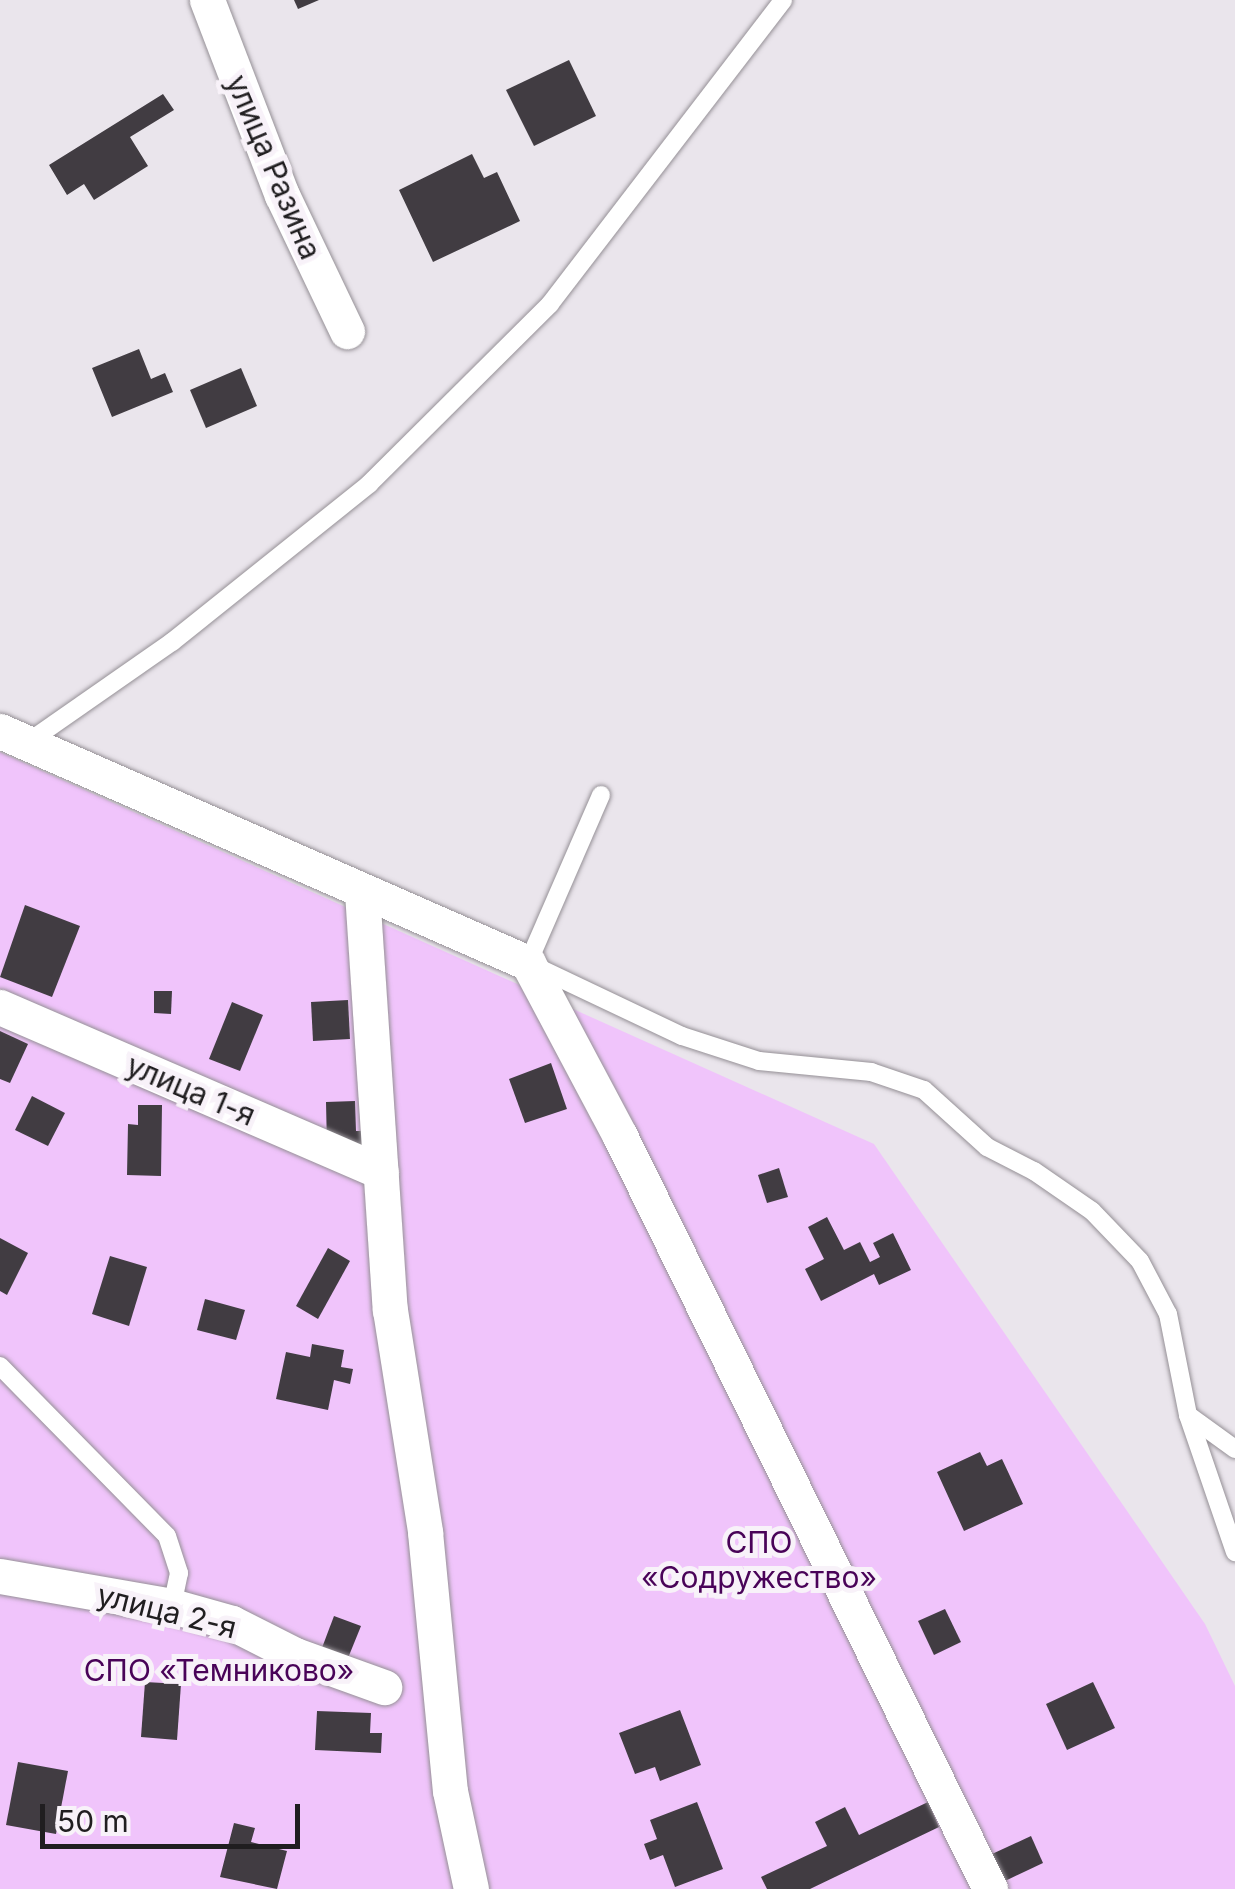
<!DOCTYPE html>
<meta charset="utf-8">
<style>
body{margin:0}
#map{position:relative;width:1235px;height:1889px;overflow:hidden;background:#eae5ec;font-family:Inter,sans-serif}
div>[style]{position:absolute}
.green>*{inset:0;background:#f0c4fb}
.building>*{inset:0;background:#413c42}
.roads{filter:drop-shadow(0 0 2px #959096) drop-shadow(0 0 2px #959096)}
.service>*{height:18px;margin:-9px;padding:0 9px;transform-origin:9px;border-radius:9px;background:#fff}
.minor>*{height:35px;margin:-17.5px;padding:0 17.5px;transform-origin:17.5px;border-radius:17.5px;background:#fff}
span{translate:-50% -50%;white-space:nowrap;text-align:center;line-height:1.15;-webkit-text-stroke:10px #f8f2f9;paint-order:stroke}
.street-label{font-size:30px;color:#201e20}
.park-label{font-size:30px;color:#490358}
.scale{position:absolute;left:40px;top:1804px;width:260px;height:45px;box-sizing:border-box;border:5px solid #201e20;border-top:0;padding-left:12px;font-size:30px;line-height:35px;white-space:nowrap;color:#201e20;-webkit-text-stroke:8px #f8f2f9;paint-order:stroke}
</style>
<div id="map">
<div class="green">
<div style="clip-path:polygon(0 752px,874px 1144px,1205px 1624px,1235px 1686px,1235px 1889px,0 1889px)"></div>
</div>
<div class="building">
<div style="clip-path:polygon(294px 0,319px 0,298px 9px)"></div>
<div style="clip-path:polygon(569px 60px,596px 116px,534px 146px,506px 90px)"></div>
<div style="clip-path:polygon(163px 94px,174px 110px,130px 137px,148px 166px,94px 200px,84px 184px,67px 195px,49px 165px)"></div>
<div style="clip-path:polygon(472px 154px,484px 178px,497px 172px,520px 221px,433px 262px,399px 190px)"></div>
<div style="clip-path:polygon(139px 349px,151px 379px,165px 373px,173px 392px,112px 417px,92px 368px)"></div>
<div style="clip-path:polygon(241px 368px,257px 406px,206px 428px,190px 390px)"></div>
<div style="clip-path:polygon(25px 905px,80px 926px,52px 997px,0 977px)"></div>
<div style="clip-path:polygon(154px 991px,172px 991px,171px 1014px,154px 1013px)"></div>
<div style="clip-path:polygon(348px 1000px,350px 1039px,313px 1041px,311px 1002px)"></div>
<div style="clip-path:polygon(232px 1002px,263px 1015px,240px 1071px,209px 1059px)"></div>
<div style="clip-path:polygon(0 1031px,28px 1044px,10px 1083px,0 1079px)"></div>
<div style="clip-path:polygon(551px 1063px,567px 1109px,525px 1123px,509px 1079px)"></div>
<div style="clip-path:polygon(32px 1096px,65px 1113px,48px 1146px,15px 1130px)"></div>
<div style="clip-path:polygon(355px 1101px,356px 1131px,362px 1131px,362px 1147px,327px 1148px,326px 1102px)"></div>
<div style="clip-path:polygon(138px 1105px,162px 1105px,161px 1176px,127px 1175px,128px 1124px,138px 1125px)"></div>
<div style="clip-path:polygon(779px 1168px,788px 1197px,767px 1203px,758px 1175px)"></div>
<div style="clip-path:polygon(827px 1217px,844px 1250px,860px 1242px,870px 1262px,880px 1257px,873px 1243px,893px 1233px,911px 1270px,879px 1285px,874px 1274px,821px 1301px,805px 1269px,824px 1259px,808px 1227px)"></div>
<div style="clip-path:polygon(0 1238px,28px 1253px,7px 1295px,0 1291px)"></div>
<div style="clip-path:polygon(328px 1248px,350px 1261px,318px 1319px,296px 1306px)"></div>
<div style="clip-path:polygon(110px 1256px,147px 1267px,129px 1326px,92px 1314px)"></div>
<div style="clip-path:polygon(205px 1299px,245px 1310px,236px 1340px,197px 1330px)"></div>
<div style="clip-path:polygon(312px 1344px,344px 1350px,341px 1367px,353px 1369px,350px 1384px,334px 1380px,328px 1410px,276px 1399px,286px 1352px,310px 1357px)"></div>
<div style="clip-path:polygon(980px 1452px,987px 1466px,1002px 1459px,1023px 1504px,964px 1531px,937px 1472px)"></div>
<div style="clip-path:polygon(945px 1609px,961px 1642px,934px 1655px,918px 1621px)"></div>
<div style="clip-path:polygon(334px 1616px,361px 1626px,346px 1663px,320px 1653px)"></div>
<div style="clip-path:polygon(145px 1682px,181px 1684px,177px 1740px,141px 1737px)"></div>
<div style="clip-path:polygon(1093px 1682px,1115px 1728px,1067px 1750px,1046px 1704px)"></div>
<div style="clip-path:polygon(680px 1710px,701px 1765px,660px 1781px,655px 1767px,635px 1774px,619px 1733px)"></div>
<div style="clip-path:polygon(317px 1711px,371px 1713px,370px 1733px,382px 1733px,381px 1753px,315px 1750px)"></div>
<div style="clip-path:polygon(18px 1762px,68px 1771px,56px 1834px,6px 1825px)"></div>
<div style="clip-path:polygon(697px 1802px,723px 1869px,675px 1887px,663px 1855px,650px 1860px,644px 1844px,657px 1839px,650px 1820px)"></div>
<div style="clip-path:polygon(928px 1802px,939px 1827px,810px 1889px,767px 1889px,761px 1877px,827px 1846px,815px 1822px,845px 1807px,859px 1835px)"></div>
<div style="clip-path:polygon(234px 1823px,255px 1828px,251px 1842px,287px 1851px,277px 1889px,220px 1877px)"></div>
<div style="clip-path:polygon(1031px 1836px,1043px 1863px,1005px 1881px,992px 1854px)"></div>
</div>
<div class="roads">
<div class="service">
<div style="left:27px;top:743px;width:177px;rotate:-34.9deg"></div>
<div style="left:172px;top:642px;width:253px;rotate:-38.7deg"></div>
<div style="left:369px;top:484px;width:255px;rotate:-44.8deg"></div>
<div style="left:550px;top:304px;width:383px;rotate:-52.5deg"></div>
<div style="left:601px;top:795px;width:183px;rotate:113.5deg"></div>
<div style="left:528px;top:963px;width:170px;rotate:25.4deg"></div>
<div style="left:682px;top:1036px;width:81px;rotate:18deg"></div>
<div style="left:759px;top:1061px;width:113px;rotate:5.6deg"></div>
<div style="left:871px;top:1072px;width:56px;rotate:18.8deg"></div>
<div style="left:924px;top:1090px;width:85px;rotate:42.1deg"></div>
<div style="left:987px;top:1147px;width:53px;rotate:27.1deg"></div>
<div style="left:1034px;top:1171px;width:70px;rotate:34.6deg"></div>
<div style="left:1092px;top:1211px;width:69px;rotate:46.2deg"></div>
<div style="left:1140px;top:1261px;width:60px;rotate:62.2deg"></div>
<div style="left:1168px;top:1314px;width:103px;rotate:78.8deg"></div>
<div style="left:1188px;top:1415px;width:145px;rotate:71.1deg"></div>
<div style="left:0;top:1366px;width:238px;rotate:45.5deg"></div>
<div style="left:167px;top:1536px;width:39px;rotate:72deg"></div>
<div style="left:179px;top:1573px;width:34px;rotate:102deg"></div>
<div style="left:1188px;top:1415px;width:58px;rotate:35.9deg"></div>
</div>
<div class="minor">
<div style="left:207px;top:0;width:209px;rotate:69deg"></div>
<div style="left:282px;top:195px;width:151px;rotate:64.5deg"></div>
<div style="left:0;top:731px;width:577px;rotate:23.72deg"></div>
<div style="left:528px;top:963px;width:196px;rotate:62deg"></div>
<div style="left:620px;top:1136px;width:839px;rotate:63.83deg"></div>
<div style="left:362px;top:892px;width:419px;rotate:86.2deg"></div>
<div style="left:390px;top:1310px;width:225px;rotate:81deg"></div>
<div style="left:425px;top:1532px;width:260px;rotate:84.5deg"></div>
<div style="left:450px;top:1791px;width:100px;rotate:77.9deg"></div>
<div style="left:0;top:1007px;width:415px;rotate:23.4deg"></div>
<div style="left:0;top:1576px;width:175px;rotate:9.9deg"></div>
<div style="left:172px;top:1606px;width:62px;rotate:15.8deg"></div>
<div style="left:232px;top:1623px;width:71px;rotate:26.9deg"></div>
<div style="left:295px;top:1655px;width:95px;rotate:19.8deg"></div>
</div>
</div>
<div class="street-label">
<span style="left:274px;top:167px;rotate:67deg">улица Разина</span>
<span style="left:191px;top:1090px;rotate:23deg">улица 1-я</span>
<span style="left:167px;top:1611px;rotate:14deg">улица 2-я</span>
</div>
<div class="park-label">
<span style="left:759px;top:1559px">СПО<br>«Содружество»</span>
<span style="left:219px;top:1670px">СПО «Темниково»</span>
</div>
<div class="scale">50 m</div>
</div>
